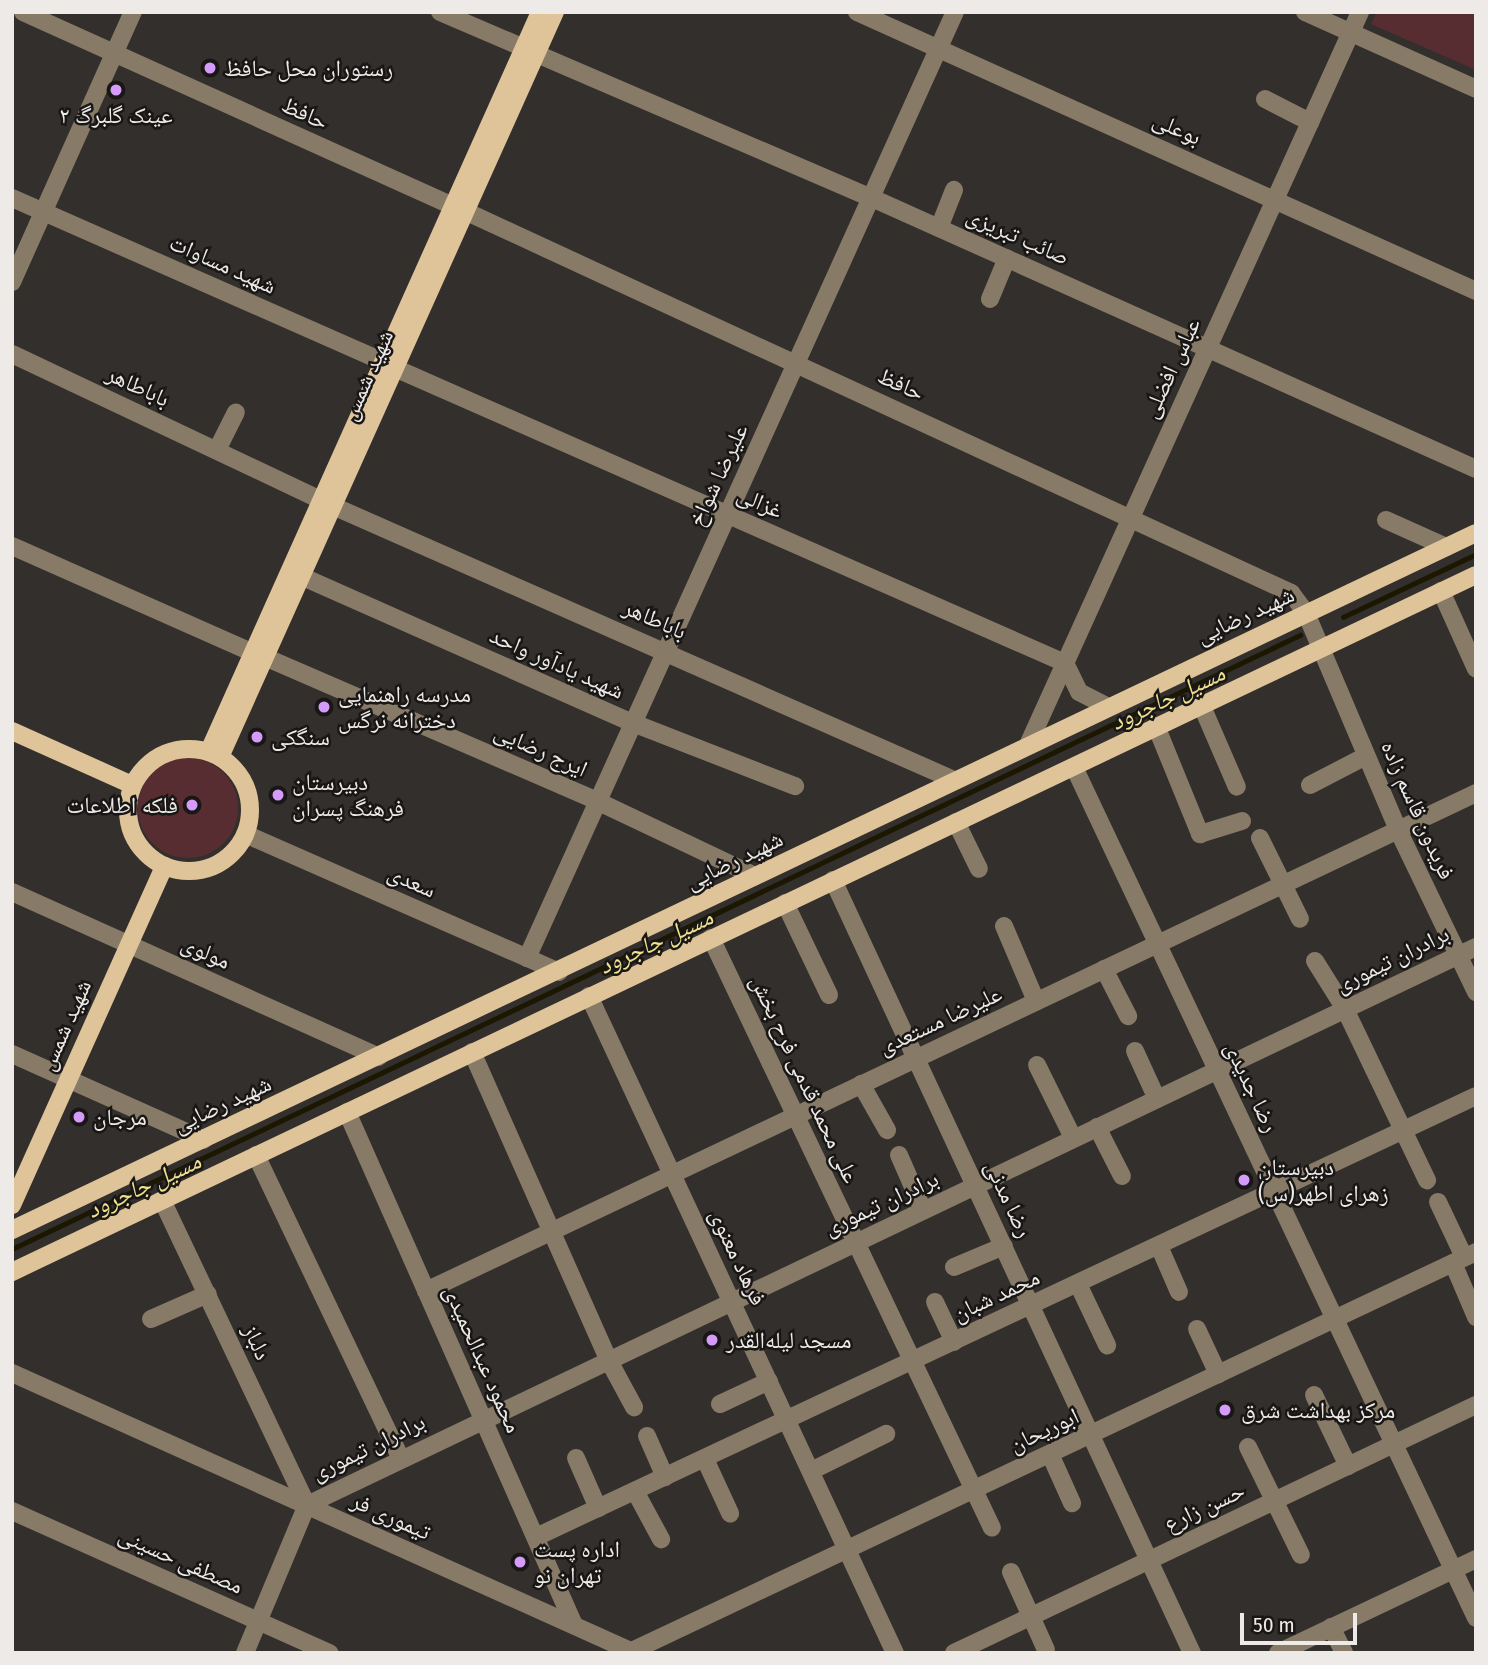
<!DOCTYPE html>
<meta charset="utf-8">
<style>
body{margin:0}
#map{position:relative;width:1488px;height:1665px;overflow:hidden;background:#332f2c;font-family:"Fira Sans Condensed","Noto Naskh Arabic",sans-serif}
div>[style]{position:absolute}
.green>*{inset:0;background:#582d31}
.round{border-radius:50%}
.stream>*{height:4.5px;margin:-2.25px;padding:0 2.25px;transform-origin:2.25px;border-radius:2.25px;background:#1c1700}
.minor>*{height:18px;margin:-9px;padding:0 9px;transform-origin:9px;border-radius:9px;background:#877a66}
.major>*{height:18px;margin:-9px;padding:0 9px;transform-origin:9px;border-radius:9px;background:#dfc399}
.major>.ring{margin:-9px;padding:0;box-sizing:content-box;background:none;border:18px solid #dfc399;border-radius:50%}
.dots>*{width:19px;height:19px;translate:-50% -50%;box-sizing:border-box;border:4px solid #191716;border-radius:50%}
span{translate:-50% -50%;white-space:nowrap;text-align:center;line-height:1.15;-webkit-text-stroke:5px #191716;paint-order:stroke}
.poi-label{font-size:23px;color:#edeae8}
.left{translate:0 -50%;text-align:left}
.right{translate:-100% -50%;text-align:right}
.street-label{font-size:23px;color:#edeae8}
.water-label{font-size:24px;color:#f0e28e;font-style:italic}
.frame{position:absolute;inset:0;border:14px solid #edeae8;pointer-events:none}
.scale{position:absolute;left:1240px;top:1613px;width:117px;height:32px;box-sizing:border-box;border:4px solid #edeae8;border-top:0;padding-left:9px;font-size:21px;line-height:24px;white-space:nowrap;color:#edeae8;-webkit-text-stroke:5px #191716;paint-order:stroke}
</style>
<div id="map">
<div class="green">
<div style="clip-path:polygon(1377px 12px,1476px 12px,1476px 70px,1371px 24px)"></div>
<div class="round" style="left:138px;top:758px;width:100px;height:100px"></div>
</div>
<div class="stream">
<div style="left:1343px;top:617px;width:147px;rotate:-25.3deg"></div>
<div style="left:12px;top:1249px;width:1427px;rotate:-25.49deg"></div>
</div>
<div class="minor">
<div style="left:23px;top:12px;width:471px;rotate:24.3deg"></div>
<div style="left:440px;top:12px;width:91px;rotate:23.2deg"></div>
<div style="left:857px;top:12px;width:679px;rotate:24.26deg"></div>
<div style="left:1305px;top:12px;width:188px;rotate:24.2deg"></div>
<div style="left:537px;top:54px;width:365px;rotate:23.3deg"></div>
<div style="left:872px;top:198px;width:662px;rotate:24.16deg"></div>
<div style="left:1265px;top:99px;width:51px;rotate:27.1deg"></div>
<div style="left:12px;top:198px;width:404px;rotate:23.8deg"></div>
<div style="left:467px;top:212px;width:908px;rotate:24.81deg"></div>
<div style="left:1291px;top:593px;width:25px;rotate:53deg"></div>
<div style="left:1306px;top:613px;width:236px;rotate:67deg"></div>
<div style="left:1398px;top:830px;width:180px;rotate:64.3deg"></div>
<div style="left:939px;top:228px;width:41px;rotate:-68.5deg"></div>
<div style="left:12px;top:282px;width:296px;rotate:-65.9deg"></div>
<div style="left:990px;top:299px;width:44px;rotate:-67.5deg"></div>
<div style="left:12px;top:354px;width:340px;rotate:25.3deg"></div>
<div style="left:397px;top:369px;width:730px;rotate:23.76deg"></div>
<div style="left:1065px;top:663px;width:32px;rotate:64deg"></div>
<div style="left:1079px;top:692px;width:33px;rotate:27deg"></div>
<div style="left:217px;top:450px;width:42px;rotate:-63.4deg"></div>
<div style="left:333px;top:506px;width:679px;rotate:23.81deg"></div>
<div style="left:1386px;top:520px;width:66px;rotate:24.2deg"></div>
<div style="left:12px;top:546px;width:261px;rotate:23.9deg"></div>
<div style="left:303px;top:577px;width:361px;rotate:23.9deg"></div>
<div style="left:633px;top:723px;width:174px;rotate:21.3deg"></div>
<div style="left:1441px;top:591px;width:85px;rotate:65.8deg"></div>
<div style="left:267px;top:658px;width:362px;rotate:23.4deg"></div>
<div style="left:599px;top:802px;width:173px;rotate:25.4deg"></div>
<div style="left:1201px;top:704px;width:90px;rotate:66.6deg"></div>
<div style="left:1156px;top:726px;width:117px;rotate:67.8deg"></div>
<div style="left:1200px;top:834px;width:44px;rotate:-17.2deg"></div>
<div style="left:1028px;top:745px;width:805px;rotate:-65.63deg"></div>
<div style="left:1074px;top:767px;width:941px;rotate:64.71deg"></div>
<div style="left:1310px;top:785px;width:63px;rotate:-27.4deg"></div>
<div style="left:956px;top:822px;width:52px;rotate:63.9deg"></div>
<div style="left:245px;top:834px;width:343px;rotate:23.7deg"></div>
<div style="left:1260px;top:838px;width:90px;rotate:63.7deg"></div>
<div style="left:833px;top:880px;width:852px;rotate:65.09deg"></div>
<div style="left:12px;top:892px;width:402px;rotate:24.2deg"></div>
<div style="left:785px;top:903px;width:102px;rotate:64.4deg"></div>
<div style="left:1004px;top:926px;width:82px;rotate:66.9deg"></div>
<div style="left:711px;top:938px;width:653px;rotate:64.53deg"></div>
<div style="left:527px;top:958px;width:1038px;rotate:-65.66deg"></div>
<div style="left:1315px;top:961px;width:57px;rotate:58deg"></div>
<div style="left:1345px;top:1009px;width:190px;rotate:64.4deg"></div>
<div style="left:1104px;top:969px;width:53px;rotate:62.9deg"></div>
<div style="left:589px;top:996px;width:725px;rotate:65.03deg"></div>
<div style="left:1135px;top:1051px;width:53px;rotate:65.4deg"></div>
<div style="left:472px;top:1052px;width:336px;rotate:66.1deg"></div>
<div style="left:608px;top:1359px;width:55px;rotate:61.6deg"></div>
<div style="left:12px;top:1054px;width:210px;rotate:24.1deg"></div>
<div style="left:1037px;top:1065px;width:81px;rotate:63.7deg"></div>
<div style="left:861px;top:1084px;width:53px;rotate:60.5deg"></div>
<div style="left:347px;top:1112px;width:561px;rotate:66.13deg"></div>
<div style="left:1097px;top:1127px;width:55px;rotate:63deg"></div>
<div style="left:256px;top:1155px;width:335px;rotate:64.5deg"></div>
<div style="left:899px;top:1155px;width:60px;rotate:66.4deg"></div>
<div style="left:162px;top:1200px;width:338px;rotate:64.6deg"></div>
<div style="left:1438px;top:1202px;width:61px;rotate:64.7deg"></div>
<div style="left:1159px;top:1246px;width:50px;rotate:66.5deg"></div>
<div style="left:1453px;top:1263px;width:59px;rotate:66.9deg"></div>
<div style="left:954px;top:1267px;width:54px;rotate:-22.8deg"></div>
<div style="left:1078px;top:1284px;width:68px;rotate:64.6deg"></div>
<div style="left:426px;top:1291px;width:1162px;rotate:-25.37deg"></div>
<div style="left:935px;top:1302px;width:44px;rotate:64.6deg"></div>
<div style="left:151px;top:1319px;width:62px;rotate:-23.7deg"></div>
<div style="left:1197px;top:1329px;width:50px;rotate:65deg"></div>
<div style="left:12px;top:1373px;width:683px;rotate:24.2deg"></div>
<div style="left:1314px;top:1395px;width:79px;rotate:64.4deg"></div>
<div style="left:720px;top:1404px;width:54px;rotate:-25.1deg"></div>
<div style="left:647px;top:1436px;width:45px;rotate:66.3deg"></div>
<div style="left:1248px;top:1447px;width:120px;rotate:63.9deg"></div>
<div style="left:1050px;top:1454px;width:54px;rotate:65.8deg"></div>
<div style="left:576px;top:1458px;width:55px;rotate:66.3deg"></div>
<div style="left:705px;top:1459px;width:60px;rotate:65.2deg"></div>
<div style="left:811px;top:1471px;width:84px;rotate:-26.3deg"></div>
<div style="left:635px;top:1491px;width:55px;rotate:61.6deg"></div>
<div style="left:307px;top:1505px;width:1295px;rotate:-25.52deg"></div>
<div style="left:12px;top:1511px;width:348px;rotate:24.1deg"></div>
<div style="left:536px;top:1537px;width:1038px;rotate:-25.13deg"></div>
<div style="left:1011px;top:1572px;width:85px;rotate:65.8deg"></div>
<div style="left:1331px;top:1627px;width:29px;rotate:63deg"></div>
<div style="left:632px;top:1651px;width:934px;rotate:-25.3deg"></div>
<div style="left:245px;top:1653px;width:160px;rotate:-67.3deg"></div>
<div style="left:954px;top:1653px;width:578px;rotate:-25.41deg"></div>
<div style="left:1278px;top:1653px;width:219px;rotate:-25.4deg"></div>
</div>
<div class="major">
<div style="left:12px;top:731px;width:132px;rotate:24.2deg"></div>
<div class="ring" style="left:128px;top:749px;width:104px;height:104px"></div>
<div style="left:209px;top:751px;width:810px;rotate:-65.87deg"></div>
<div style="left:220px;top:757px;width:817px;rotate:-65.79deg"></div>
<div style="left:12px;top:1205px;width:372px;rotate:-65.8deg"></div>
<div style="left:12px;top:1230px;width:1621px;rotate:-25.46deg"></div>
<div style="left:12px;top:1272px;width:1621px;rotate:-25.46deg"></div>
</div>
<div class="dots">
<div style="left:210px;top:68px;background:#d59bfa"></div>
<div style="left:116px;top:90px;background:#d59bfa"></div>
<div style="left:324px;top:707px;background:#d59bfa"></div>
<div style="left:257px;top:737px;background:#d59bfa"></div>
<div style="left:278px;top:795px;background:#d59bfa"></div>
<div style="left:192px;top:805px;background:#d59bfa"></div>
<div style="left:79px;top:1117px;background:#d59bfa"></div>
<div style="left:1244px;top:1180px;background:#d59bfa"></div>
<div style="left:712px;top:1340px;background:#d59bfa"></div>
<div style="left:1225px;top:1410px;background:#d59bfa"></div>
<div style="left:520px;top:1562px;background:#d59bfa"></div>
</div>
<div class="poi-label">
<span class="left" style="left:224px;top:68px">رستوران محل حافظ</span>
<span style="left:116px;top:115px">عینک گلبرگ ۲</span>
<span class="left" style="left:338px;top:707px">مدرسه راهنمایی<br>دخترانه نرگس</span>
<span class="left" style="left:271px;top:737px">سنگکی</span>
<span class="left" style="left:292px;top:795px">دبیرستان<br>فرهنگ پسران</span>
<span class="right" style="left:178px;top:805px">فلکه اطلاعات</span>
<span class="left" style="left:93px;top:1117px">مرجان</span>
<span class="left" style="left:1258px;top:1180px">دبیرستان<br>زهرای اطهر(س)</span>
<span class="left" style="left:726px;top:1340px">مسجد لیله‌القدر</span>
<span class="left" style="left:1241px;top:1410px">مرکز بهداشت شرق</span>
<span class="left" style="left:534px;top:1562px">اداره پست<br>تهران نو</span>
</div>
<div class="street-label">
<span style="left:305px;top:113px;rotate:24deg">حافظ</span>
<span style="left:1177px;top:128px;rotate:24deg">بوعلی</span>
<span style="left:1018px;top:236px;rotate:24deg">صائب تبریزی</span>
<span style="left:223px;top:264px;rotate:24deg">شهید مساوات</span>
<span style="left:1171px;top:368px;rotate:-65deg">عباس افضلی</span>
<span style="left:367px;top:375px;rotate:-66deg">شهید شمس</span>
<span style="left:901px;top:384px;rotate:24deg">حافظ</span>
<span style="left:138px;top:386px;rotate:25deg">باباطاهر</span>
<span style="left:718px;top:475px;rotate:-65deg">علیرضا شواخ</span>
<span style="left:760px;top:502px;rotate:24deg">غزالی</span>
<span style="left:1245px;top:615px;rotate:-25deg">شهید رضایی</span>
<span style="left:655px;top:619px;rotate:24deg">باباطاهر</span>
<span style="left:557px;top:663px;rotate:24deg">شهید یادآور واحد</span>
<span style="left:541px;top:750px;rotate:24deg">ایرج رضایی</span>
<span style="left:1418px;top:810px;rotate:66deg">فریدون قاسم زاده</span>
<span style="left:734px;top:860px;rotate:-26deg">شهید رضایی</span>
<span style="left:412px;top:881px;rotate:24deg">سعدی</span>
<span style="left:206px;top:952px;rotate:24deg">مولوی</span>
<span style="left:1392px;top:959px;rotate:-26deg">برادران تیموری</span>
<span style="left:940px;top:1020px;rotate:-25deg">علیرضا مستعدی</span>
<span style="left:65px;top:1025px;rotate:-66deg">شهید شمس</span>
<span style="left:805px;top:1079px;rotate:65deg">علی محمد قدمی فرح بخش</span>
<span style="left:1252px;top:1087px;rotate:65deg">رضا جدیدی</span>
<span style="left:222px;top:1104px;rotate:-25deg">شهید رضایی</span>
<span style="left:1009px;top:1199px;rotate:65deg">رضا مدنی</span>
<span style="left:881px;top:1203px;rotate:-25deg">برادران تیموری</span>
<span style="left:738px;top:1257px;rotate:65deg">فرهاد معنوی</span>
<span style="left:996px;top:1295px;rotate:-25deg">محمد شبان</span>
<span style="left:257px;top:1342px;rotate:65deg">دلباز</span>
<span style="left:483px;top:1359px;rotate:66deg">محمود عبدالحمیدی</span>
<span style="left:1044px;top:1430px;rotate:-25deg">ابوریحان</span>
<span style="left:368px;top:1447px;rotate:-26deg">برادران تیموری</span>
<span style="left:1204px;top:1507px;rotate:-25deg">حسن زارع</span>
<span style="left:391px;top:1516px;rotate:24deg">تیموری فر</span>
<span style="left:181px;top:1560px;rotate:24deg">مصطفی حسینی</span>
</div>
<div class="water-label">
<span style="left:1168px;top:698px;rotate:-25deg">مسیل جاجرود</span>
<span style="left:656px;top:942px;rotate:-25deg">مسیل جاجرود</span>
<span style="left:144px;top:1186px;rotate:-25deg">مسیل جاجرود</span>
</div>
<div class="frame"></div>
<div class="scale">50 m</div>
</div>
